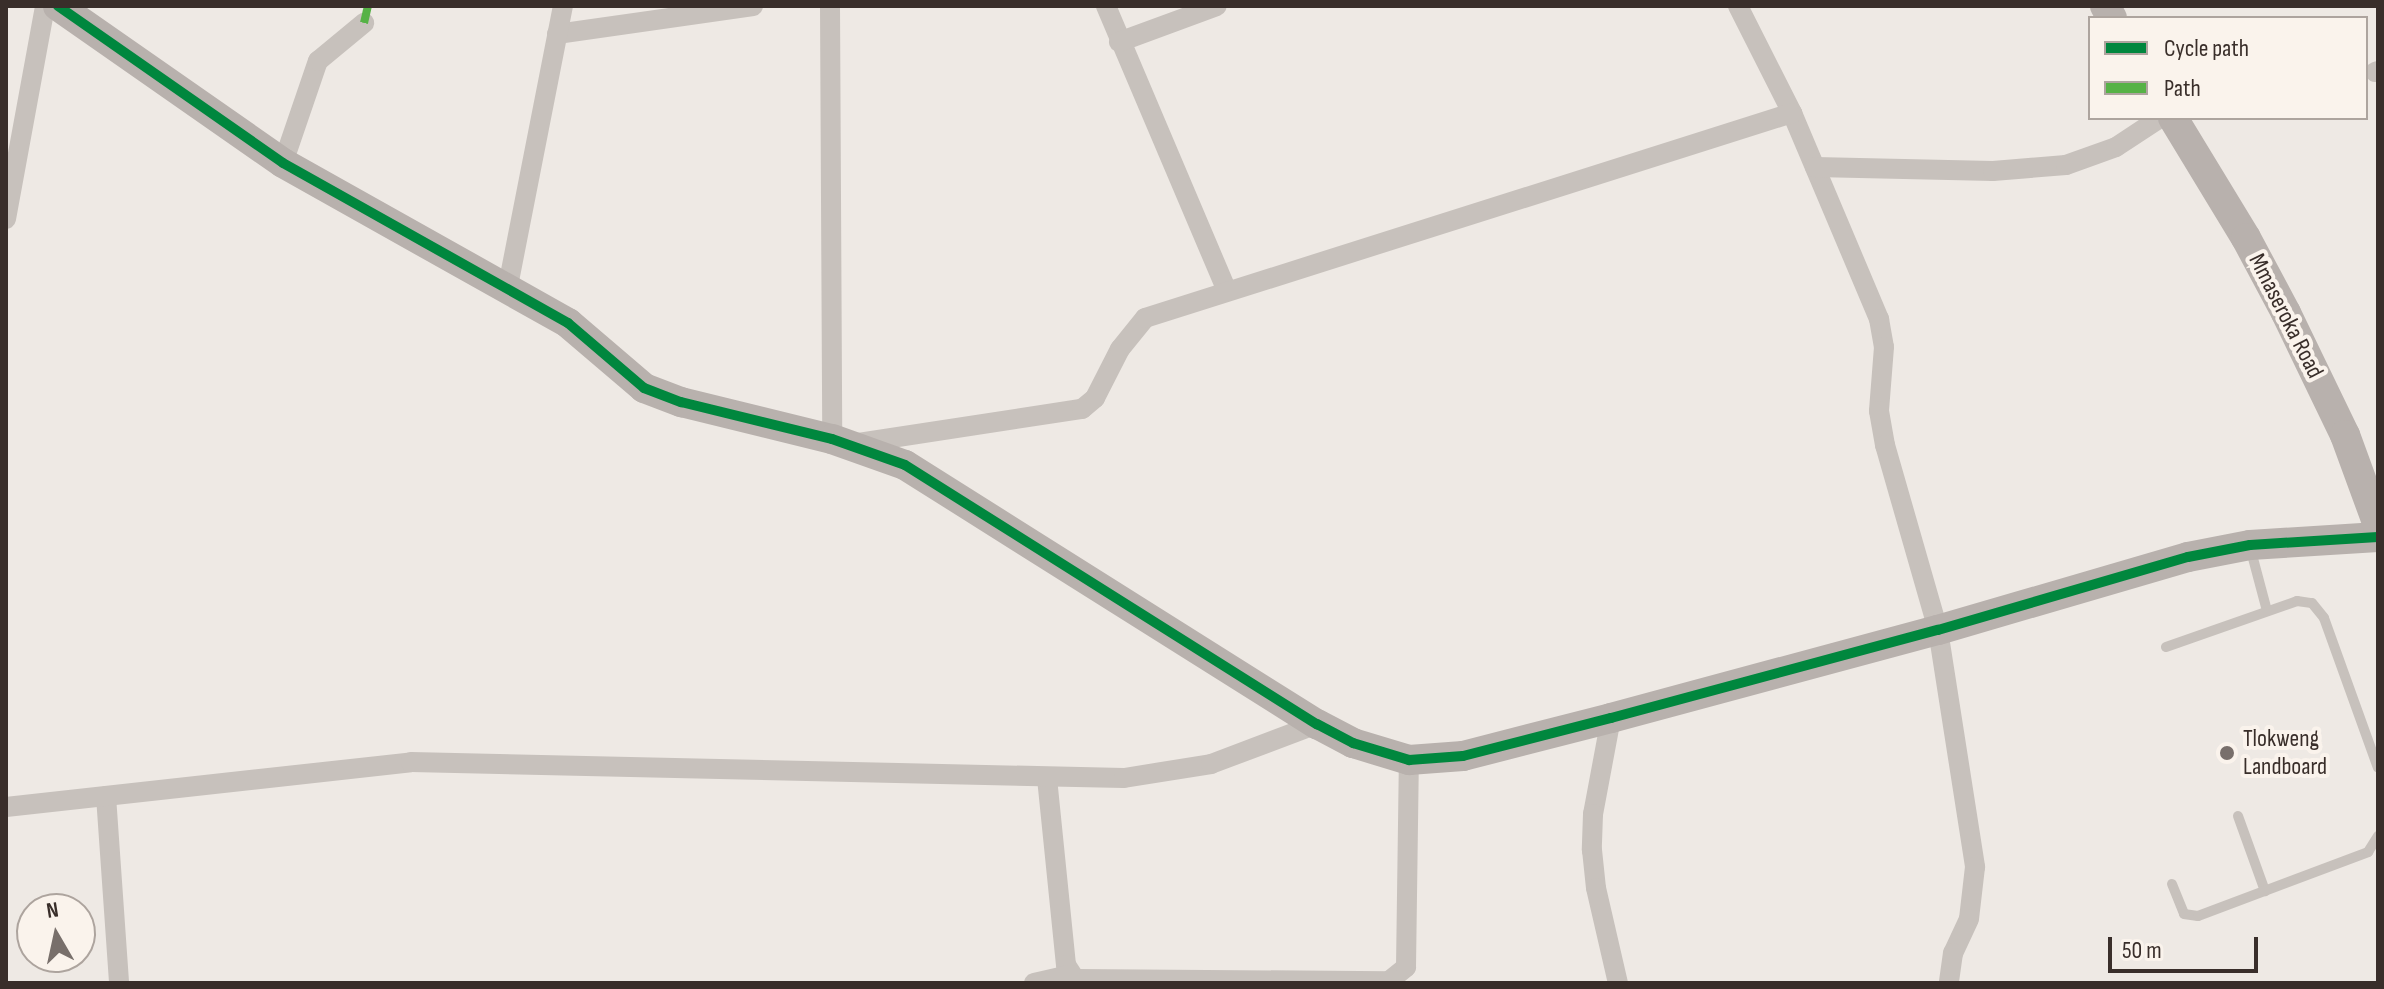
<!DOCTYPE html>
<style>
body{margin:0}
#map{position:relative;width:2384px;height:989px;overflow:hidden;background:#eee9e4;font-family:"Sofia Sans Condensed",sans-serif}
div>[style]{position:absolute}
.lane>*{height:10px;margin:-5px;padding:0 5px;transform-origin:5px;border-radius:5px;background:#c7c1bc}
.street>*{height:20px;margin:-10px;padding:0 10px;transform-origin:10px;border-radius:10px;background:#c7c1bc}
.secondary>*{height:30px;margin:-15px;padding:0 15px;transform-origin:15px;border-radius:15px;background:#b8b1ad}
.quiet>*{height:8px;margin-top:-4px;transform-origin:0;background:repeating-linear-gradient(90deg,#56b246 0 16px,transparent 0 24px)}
.cycleway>*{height:10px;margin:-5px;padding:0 5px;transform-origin:5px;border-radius:5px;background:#00873e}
.dots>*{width:22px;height:22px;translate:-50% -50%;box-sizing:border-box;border:4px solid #faf3ec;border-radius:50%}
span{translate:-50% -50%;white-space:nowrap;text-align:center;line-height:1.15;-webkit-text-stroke:8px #faf3ec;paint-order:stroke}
.street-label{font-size:24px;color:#392e2a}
.poi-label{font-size:24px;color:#392e2a}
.left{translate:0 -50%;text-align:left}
.frame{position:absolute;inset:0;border:8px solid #392e2a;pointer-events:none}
.legend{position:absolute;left:2088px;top:16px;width:280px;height:104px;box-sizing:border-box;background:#faf3ec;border:2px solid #ada49e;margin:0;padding:10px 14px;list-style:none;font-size:24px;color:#392e2a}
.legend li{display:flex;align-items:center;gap:16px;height:40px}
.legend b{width:40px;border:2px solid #ada49e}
.north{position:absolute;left:16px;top:893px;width:80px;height:80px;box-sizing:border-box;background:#faf3ec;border:2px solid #ada49e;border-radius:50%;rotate:351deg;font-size:22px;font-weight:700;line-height:32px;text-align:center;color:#392e2a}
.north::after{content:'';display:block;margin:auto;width:28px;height:36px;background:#786f6b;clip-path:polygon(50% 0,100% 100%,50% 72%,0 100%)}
.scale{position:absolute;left:2108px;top:937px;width:150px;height:36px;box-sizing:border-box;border:4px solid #392e2a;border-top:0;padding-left:10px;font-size:24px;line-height:28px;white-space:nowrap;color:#392e2a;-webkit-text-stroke:6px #faf3ec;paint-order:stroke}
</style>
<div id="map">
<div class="lane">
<div style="left:2250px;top:547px;width:66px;rotate:75.1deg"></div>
<div style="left:2166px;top:647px;width:139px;rotate:-19.3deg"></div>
<div style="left:2297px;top:601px;width:15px;rotate:8deg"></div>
<div style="left:2312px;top:603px;width:19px;rotate:51deg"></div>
<div style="left:2324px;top:618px;width:159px;rotate:70.2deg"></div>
<div style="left:2238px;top:816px;width:80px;rotate:70.2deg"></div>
<div style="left:2172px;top:884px;width:32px;rotate:68deg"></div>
<div style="left:2184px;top:914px;width:14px;rotate:8deg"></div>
<div style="left:2198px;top:916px;width:182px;rotate:-20.6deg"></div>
<div style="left:2368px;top:852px;width:19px;rotate:-58deg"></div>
</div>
<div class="street">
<div style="left:830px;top:6px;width:433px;rotate:89.7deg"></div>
<div style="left:1106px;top:6px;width:310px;rotate:67deg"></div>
<div style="left:1738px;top:6px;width:120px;rotate:63.2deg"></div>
<div style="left:1792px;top:113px;width:224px;rotate:67.1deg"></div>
<div style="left:1879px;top:319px;width:28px;rotate:80deg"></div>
<div style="left:1884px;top:347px;width:64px;rotate:94.5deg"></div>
<div style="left:1879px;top:411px;width:35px;rotate:80deg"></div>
<div style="left:1885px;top:445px;width:192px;rotate:74deg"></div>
<div style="left:1938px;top:630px;width:240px;rotate:81.1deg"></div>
<div style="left:1975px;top:867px;width:52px;rotate:96.6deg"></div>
<div style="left:1969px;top:919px;width:38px;rotate:115deg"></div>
<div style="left:1953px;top:953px;width:30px;rotate:98deg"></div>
<div style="left:557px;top:34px;width:198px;rotate:-8.1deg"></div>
<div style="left:1119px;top:42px;width:104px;rotate:-20.2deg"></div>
<div style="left:2375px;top:72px;width:3px;rotate:-18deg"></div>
<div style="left:283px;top:163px;width:108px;rotate:-71.1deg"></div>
<div style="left:318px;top:61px;width:60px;rotate:-39.6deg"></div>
<div style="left:1815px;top:167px;width:178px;rotate:1.3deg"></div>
<div style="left:1993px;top:171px;width:73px;rotate:-4.7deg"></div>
<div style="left:2066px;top:165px;width:53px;rotate:-19.8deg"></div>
<div style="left:2116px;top:147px;width:53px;rotate:-33.4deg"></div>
<div style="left:6px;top:219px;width:217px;rotate:-79.6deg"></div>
<div style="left:508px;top:286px;width:285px;rotate:-78.9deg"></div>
<div style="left:852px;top:444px;width:233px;rotate:-8.7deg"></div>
<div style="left:1082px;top:409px;width:17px;rotate:-40deg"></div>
<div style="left:1095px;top:398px;width:55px;rotate:-63deg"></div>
<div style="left:1120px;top:349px;width:40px;rotate:-51deg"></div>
<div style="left:1145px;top:318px;width:679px;rotate:-17.58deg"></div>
<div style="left:1611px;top:718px;width:98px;rotate:100.6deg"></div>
<div style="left:1593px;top:814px;width:36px;rotate:92deg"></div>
<div style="left:1592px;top:850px;width:38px;rotate:84deg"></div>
<div style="left:1596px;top:888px;width:98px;rotate:77deg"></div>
<div style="left:1047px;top:778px;width:188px;rotate:84.2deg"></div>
<div style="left:1066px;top:965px;width:17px;rotate:57deg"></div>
<div style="left:1075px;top:979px;width:314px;rotate:0.4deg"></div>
<div style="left:1389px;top:981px;width:22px;rotate:-39deg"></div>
<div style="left:1406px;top:967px;width:207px;rotate:-89.2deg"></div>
<div style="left:106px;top:796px;width:187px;rotate:86deg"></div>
<div style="left:6px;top:807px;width:407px;rotate:-6.3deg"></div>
<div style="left:411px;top:762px;width:713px;rotate:1.29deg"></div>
<div style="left:1124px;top:778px;width:88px;rotate:-9.1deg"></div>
<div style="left:1211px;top:764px;width:113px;rotate:-20.7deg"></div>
<div style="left:1034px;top:983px;width:37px;rotate:-13deg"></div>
</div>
<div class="secondary">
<div style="left:58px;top:6px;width:274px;rotate:34.9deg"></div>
<div style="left:283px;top:163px;width:327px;rotate:29.3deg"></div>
<div style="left:568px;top:323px;width:100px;rotate:40.5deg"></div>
<div style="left:644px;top:388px;width:40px;rotate:21deg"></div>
<div style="left:681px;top:402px;width:155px;rotate:13.8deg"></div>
<div style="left:832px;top:439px;width:77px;rotate:19.6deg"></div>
<div style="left:905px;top:465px;width:487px;rotate:32.2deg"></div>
<div style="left:1317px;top:724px;width:41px;rotate:27.8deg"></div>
<div style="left:1353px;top:743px;width:59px;rotate:16.9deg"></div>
<div style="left:1409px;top:760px;width:54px;rotate:-4.2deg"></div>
<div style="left:1463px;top:756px;width:153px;rotate:-14.4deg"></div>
<div style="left:1611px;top:718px;width:339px;rotate:-15.1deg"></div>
<div style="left:1938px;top:630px;width:260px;rotate:-16.3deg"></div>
<div style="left:2188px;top:557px;width:63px;rotate:-11deg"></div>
<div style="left:2250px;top:545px;width:128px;rotate:-3.6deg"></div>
<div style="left:2105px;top:6px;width:14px;rotate:60deg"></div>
<div style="left:2173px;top:118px;width:140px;rotate:58.7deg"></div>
<div style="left:2246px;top:238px;width:85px;rotate:61.9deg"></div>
<div style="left:2286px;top:313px;width:136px;rotate:64.2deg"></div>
<div style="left:2345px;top:435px;width:96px;rotate:69.9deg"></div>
</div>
<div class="quiet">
<div style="left:364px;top:23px;width:17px;rotate:-77deg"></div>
</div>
<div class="cycleway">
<div style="left:58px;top:6px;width:274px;rotate:34.9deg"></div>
<div style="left:283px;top:163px;width:327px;rotate:29.3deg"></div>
<div style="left:568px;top:323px;width:100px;rotate:40.5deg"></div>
<div style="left:644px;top:388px;width:40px;rotate:21deg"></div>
<div style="left:681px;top:402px;width:155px;rotate:13.8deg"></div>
<div style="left:832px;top:439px;width:77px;rotate:19.6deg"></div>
<div style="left:905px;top:465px;width:487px;rotate:32.2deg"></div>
<div style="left:1317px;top:724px;width:41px;rotate:27.8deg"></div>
<div style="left:1353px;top:743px;width:59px;rotate:16.9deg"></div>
<div style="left:1409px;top:760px;width:54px;rotate:-4.2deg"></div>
<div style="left:1463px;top:756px;width:153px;rotate:-14.4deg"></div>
<div style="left:1611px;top:718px;width:339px;rotate:-15.1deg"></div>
<div style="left:1938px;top:630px;width:260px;rotate:-16.3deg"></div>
<div style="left:2188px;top:557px;width:63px;rotate:-11deg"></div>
<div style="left:2250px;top:545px;width:128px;rotate:-3.6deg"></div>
</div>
<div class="dots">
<div style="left:2227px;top:753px;background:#786f6b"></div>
</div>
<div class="street-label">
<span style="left:2286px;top:316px;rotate:63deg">Mmaseroka Road</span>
</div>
<div class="poi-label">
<span class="left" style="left:2243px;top:753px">Tlokweng<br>Landboard</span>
</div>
<div class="frame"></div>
<ul class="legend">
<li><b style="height:10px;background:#00873e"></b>Cycle path</li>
<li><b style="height:10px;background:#56b246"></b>Path</li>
</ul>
<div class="north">N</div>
<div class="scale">50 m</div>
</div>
